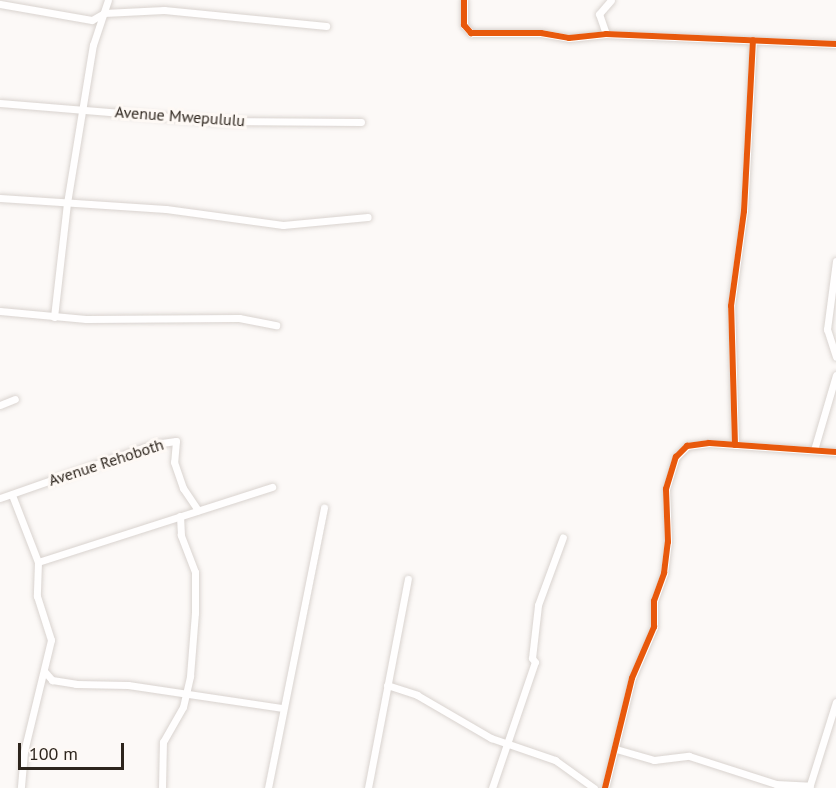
<!DOCTYPE html>
<style>
body{margin:0}
#map{position:relative;width:836px;height:788px;overflow:hidden;background:#fcf9f7;font-family:"PT Sans",sans-serif}
div>[style]{position:absolute}
.roads{filter:drop-shadow(0 0 2px #d9d3cf) drop-shadow(0 0 2px #d9d3cf)}
.minor>*{height:7px;margin:-3.5px;padding:0 3.5px;transform-origin:3.5px;border-radius:3.5px;background:#fffefe}
.cycleway>*{height:6px;margin:-3px;padding:0 3px;transform-origin:3px;border-radius:3px;background:#e8590c}
span{translate:-50% -50%;white-space:nowrap;text-align:center;line-height:1.15;-webkit-text-stroke:6px #fef9f5;paint-order:stroke}
.street-label{font-size:16px;color:#2d251d}
.scale{position:absolute;left:18px;top:743px;width:106px;height:27px;box-sizing:border-box;border:3px solid #2d251d;border-top:0;padding-left:8px;font-size:18px;line-height:21px;white-space:nowrap;color:#2d251d;-webkit-text-stroke:4px #fef9f5;paint-order:stroke}
</style>
<div id="map">
<div class="roads">
<div class="minor">
<div style="left:464px;top:0;width:25px;rotate:90deg"></div>
<div style="left:464px;top:25px;width:11px;rotate:49deg"></div>
<div style="left:471px;top:33px;width:70px"></div>
<div style="left:541px;top:33px;width:28px;rotate:10deg"></div>
<div style="left:569px;top:38px;width:37px;rotate:-6deg"></div>
<div style="left:606px;top:34px;width:230px;rotate:2.5deg"></div>
<div style="left:0;top:4px;width:93px;rotate:9.9deg"></div>
<div style="left:92px;top:20px;width:14px;rotate:-30deg"></div>
<div style="left:104px;top:13px;width:60px;rotate:-2.9deg"></div>
<div style="left:164px;top:10px;width:163px;rotate:5.6deg"></div>
<div style="left:606px;top:34px;width:21px;rotate:-109deg"></div>
<div style="left:599px;top:14px;width:18px;rotate:-49deg"></div>
<div style="left:0;top:103px;width:219px;rotate:4.7deg"></div>
<div style="left:218px;top:121px;width:143px;rotate:0.4deg"></div>
<div style="left:0;top:198px;width:166px;rotate:3.8deg"></div>
<div style="left:166px;top:209px;width:118px;rotate:7.8deg"></div>
<div style="left:283px;top:225px;width:85px;rotate:-5.4deg"></div>
<div style="left:836px;top:261px;width:69px;rotate:97.5deg"></div>
<div style="left:827px;top:329px;width:29px;rotate:72deg"></div>
<div style="left:0;top:311px;width:86px;rotate:5.3deg"></div>
<div style="left:86px;top:319px;width:153px;rotate:-0.4deg"></div>
<div style="left:239px;top:318px;width:38px;rotate:11deg"></div>
<div style="left:54px;top:317px;width:115px;rotate:-83.5deg"></div>
<div style="left:67px;top:203px;width:160px;rotate:-80.7deg"></div>
<div style="left:93px;top:45px;width:47px;rotate:-71.6deg"></div>
<div style="left:0;top:405px;width:16px;rotate:-22deg"></div>
<div style="left:735px;top:445px;width:139px;rotate:-91.6deg"></div>
<div style="left:731px;top:306px;width:96px;rotate:-82.2deg"></div>
<div style="left:744px;top:211px;width:171px;rotate:-87deg"></div>
<div style="left:814px;top:450px;width:78px;rotate:-73.7deg"></div>
<div style="left:12px;top:495px;width:72px;rotate:68.8deg"></div>
<div style="left:38px;top:562px;width:34px;rotate:92deg"></div>
<div style="left:37px;top:596px;width:46px;rotate:72.3deg"></div>
<div style="left:51px;top:640px;width:115px;rotate:103.6deg"></div>
<div style="left:24px;top:752px;width:36px;rotate:95deg"></div>
<div style="left:0;top:498px;width:163px;rotate:-19.3deg"></div>
<div style="left:154px;top:444px;width:22px;rotate:-8deg"></div>
<div style="left:176px;top:441px;width:21px;rotate:95deg"></div>
<div style="left:174px;top:462px;width:28px;rotate:71deg"></div>
<div style="left:183px;top:488px;width:27px;rotate:56deg"></div>
<div style="left:38px;top:562px;width:246px;rotate:-17.8deg"></div>
<div style="left:45px;top:672px;width:11px;rotate:49deg"></div>
<div style="left:52px;top:680px;width:24px;rotate:9deg"></div>
<div style="left:76px;top:684px;width:52px;rotate:1.1deg"></div>
<div style="left:128px;top:685px;width:155px;rotate:8.5deg"></div>
<div style="left:387px;top:685px;width:32px;rotate:18deg"></div>
<div style="left:417px;top:695px;width:86px;rotate:30.2deg"></div>
<div style="left:491px;top:738px;width:68px;rotate:19deg"></div>
<div style="left:555px;top:760px;width:48px;rotate:35.7deg"></div>
<div style="left:616px;top:749px;width:40px;rotate:16deg"></div>
<div style="left:654px;top:760px;width:35px;rotate:-7deg"></div>
<div style="left:689px;top:756px;width:91px;rotate:17.8deg"></div>
<div style="left:776px;top:784px;width:34px;rotate:3deg"></div>
<div style="left:162px;top:788px;width:46px;rotate:-88.8deg"></div>
<div style="left:163px;top:742px;width:40px;rotate:-60.3deg"></div>
<div style="left:183px;top:707px;width:32px;rotate:-77deg"></div>
<div style="left:190px;top:676px;width:63px;rotate:-85.5deg"></div>
<div style="left:195px;top:613px;width:41px;rotate:-90deg"></div>
<div style="left:195px;top:572px;width:40px;rotate:-111deg"></div>
<div style="left:181px;top:535px;width:19px;rotate:-93deg"></div>
<div style="left:268px;top:788px;width:286px;rotate:-78.7deg"></div>
<div style="left:368px;top:788px;width:213px;rotate:-79.2deg"></div>
<div style="left:492px;top:788px;width:133px;rotate:-71.2deg"></div>
<div style="left:535px;top:662px;width:5px;rotate:-127deg"></div>
<div style="left:532px;top:658px;width:53px;rotate:-83.5deg"></div>
<div style="left:538px;top:605px;width:72px;rotate:-69.8deg"></div>
<div style="left:605px;top:788px;width:113px;rotate:-76.2deg"></div>
<div style="left:632px;top:678px;width:56px;rotate:-66.7deg"></div>
<div style="left:654px;top:627px;width:26px;rotate:-90deg"></div>
<div style="left:654px;top:601px;width:30px;rotate:-70deg"></div>
<div style="left:664px;top:573px;width:31px;rotate:-83deg"></div>
<div style="left:668px;top:542px;width:53px;rotate:-92.2deg"></div>
<div style="left:666px;top:489px;width:34px;rotate:-73deg"></div>
<div style="left:676px;top:457px;width:16px;rotate:-45deg"></div>
<div style="left:687px;top:446px;width:22px;rotate:-8deg"></div>
<div style="left:709px;top:443px;width:127px;rotate:4.1deg"></div>
<div style="left:809px;top:788px;width:90px;rotate:-72.6deg"></div>
</div>
</div>
<div class="cycleway">
<div style="left:464px;top:0;width:25px;rotate:90deg"></div>
<div style="left:464px;top:25px;width:11px;rotate:49deg"></div>
<div style="left:471px;top:33px;width:70px"></div>
<div style="left:541px;top:33px;width:28px;rotate:10deg"></div>
<div style="left:569px;top:38px;width:37px;rotate:-6deg"></div>
<div style="left:606px;top:34px;width:230px;rotate:2.5deg"></div>
<div style="left:735px;top:445px;width:139px;rotate:-91.6deg"></div>
<div style="left:731px;top:306px;width:96px;rotate:-82.2deg"></div>
<div style="left:744px;top:211px;width:171px;rotate:-87deg"></div>
<div style="left:605px;top:788px;width:113px;rotate:-76.2deg"></div>
<div style="left:632px;top:678px;width:56px;rotate:-66.7deg"></div>
<div style="left:654px;top:627px;width:26px;rotate:-90deg"></div>
<div style="left:654px;top:601px;width:30px;rotate:-70deg"></div>
<div style="left:664px;top:573px;width:31px;rotate:-83deg"></div>
<div style="left:668px;top:542px;width:53px;rotate:-92.2deg"></div>
<div style="left:666px;top:489px;width:34px;rotate:-73deg"></div>
<div style="left:676px;top:457px;width:16px;rotate:-45deg"></div>
<div style="left:687px;top:446px;width:22px;rotate:-8deg"></div>
<div style="left:709px;top:443px;width:127px;rotate:4.1deg"></div>
</div>
<div class="street-label">
<span style="left:180px;top:116px;rotate:4deg">Avenue Mwepululu</span>
<span style="left:106px;top:462px;rotate:-18deg">Avenue Rehoboth</span>
</div>
<div class="scale">100 m</div>
</div>
